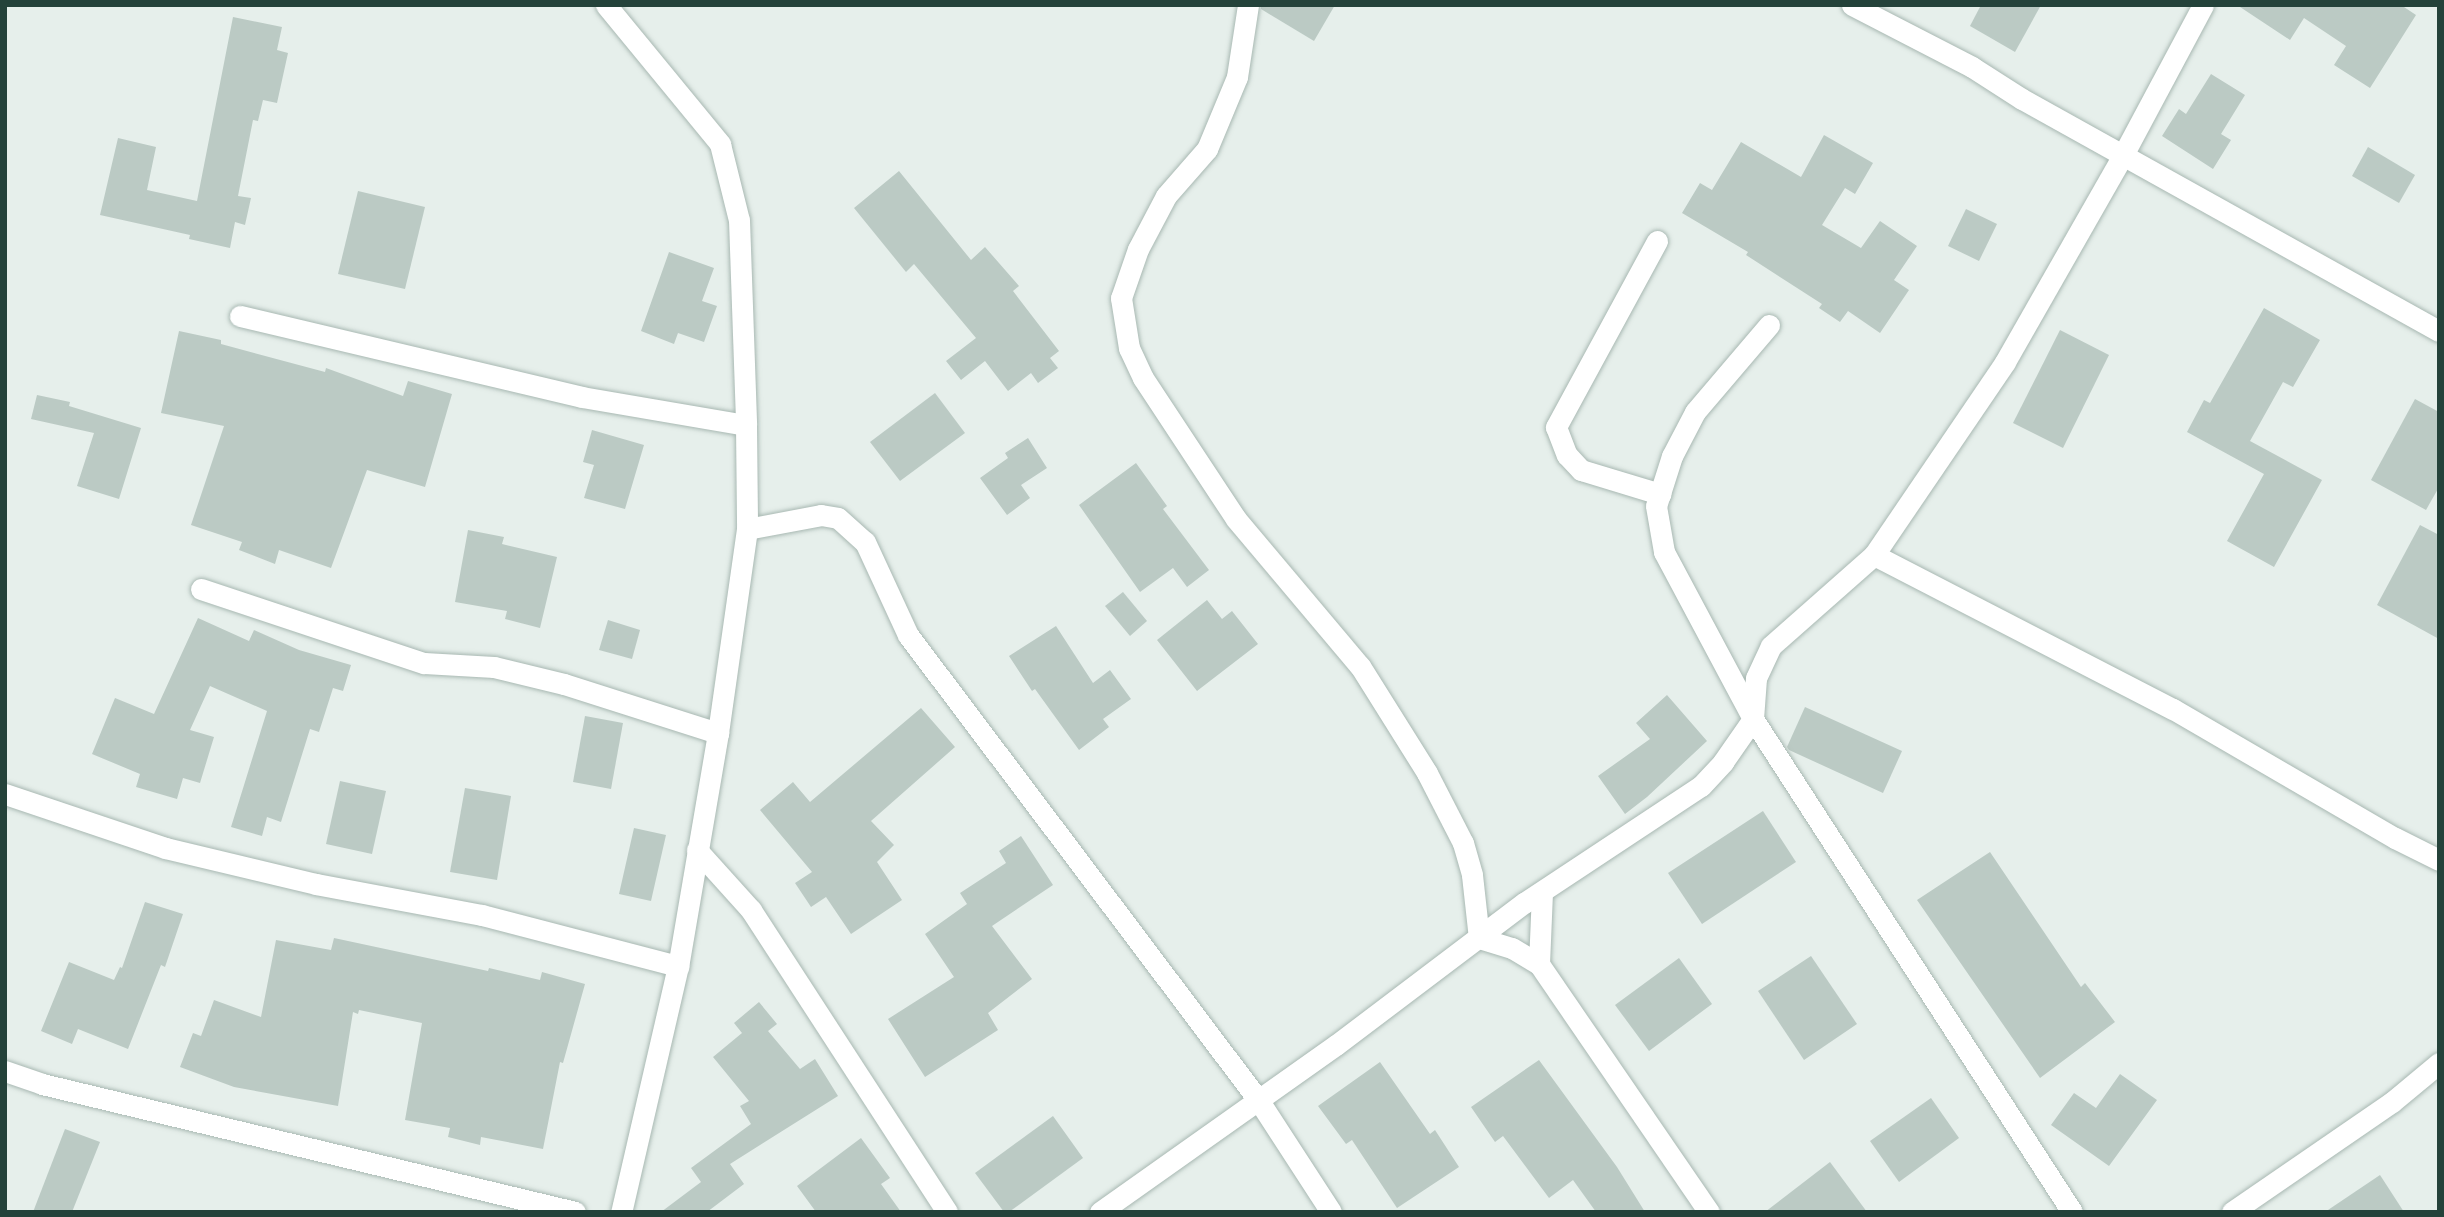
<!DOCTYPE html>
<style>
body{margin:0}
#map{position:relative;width:2444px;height:1217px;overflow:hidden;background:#e6efeb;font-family:Poppins,sans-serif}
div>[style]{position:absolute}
.building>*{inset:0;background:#bbcac4}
.roads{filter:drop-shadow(0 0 2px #a8b8b2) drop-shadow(0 0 2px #a8b8b2)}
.minor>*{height:21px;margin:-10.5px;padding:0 10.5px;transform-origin:10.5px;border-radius:10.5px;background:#fff}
span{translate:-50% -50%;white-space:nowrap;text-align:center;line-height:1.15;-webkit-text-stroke:7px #f7fbf9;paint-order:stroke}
.frame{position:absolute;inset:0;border:7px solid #24423a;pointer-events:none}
</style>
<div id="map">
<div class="building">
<div style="clip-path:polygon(1261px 5px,1335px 5px,1314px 41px,1261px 9px)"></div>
<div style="clip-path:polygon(1981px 5px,2041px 5px,2015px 52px,1970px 26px)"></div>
<div style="clip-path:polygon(2237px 5px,2401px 5px,2416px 15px,2370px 88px,2334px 65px,2346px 46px,2304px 18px,2290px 40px)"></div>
<div style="clip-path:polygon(233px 17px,282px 27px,277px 50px,288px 53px,277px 103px,263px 100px,258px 121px,253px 120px,238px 196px,251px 198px,245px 225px,235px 222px,230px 248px,189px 239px,190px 235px,100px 215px,118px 138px,156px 147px,147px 190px,197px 201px)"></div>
<div style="clip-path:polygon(2211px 74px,2245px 95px,2221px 134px,2231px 140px,2213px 169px,2162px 136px,2179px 109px,2186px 114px)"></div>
<div style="clip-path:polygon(1824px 135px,1873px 163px,1855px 194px,1845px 188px,1822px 225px,1861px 248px,1880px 221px,1917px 246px,1894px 280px,1909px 290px,1880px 333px,1848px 311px,1840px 322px,1819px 308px,1822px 304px,1746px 255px,1748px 252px,1682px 213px,1700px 183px,1712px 190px,1741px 142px,1801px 177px)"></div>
<div style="clip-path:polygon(2368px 147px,2415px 175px,2399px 203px,2352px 176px)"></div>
<div style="clip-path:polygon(899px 171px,971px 260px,985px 247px,1019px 286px,1013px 291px,1059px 351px,1050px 358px,1058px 368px,1038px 383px,1031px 373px,1008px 391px,985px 361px,961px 380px,946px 361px,976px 338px,914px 264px,906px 272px,854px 208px)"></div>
<div style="clip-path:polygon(358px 191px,425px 207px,405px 289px,338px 274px)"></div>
<div style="clip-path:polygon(1966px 209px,1997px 224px,1979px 261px,1948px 246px)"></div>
<div style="clip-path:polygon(669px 252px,714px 268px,702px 301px,717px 306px,704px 342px,678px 333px,674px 344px,641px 331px)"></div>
<div style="clip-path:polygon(2264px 308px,2320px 340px,2293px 387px,2283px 382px,2250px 441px,2322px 480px,2274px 567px,2227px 541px,2264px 474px,2187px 432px,2204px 400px,2210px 403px)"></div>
<div style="clip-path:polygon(2060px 330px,2109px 355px,2063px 448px,2013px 423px)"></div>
<div style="clip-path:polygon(179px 331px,221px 340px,221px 344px,325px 372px,326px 368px,403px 396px,408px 381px,452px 394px,425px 487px,367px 470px,331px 568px,279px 550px,275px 564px,239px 550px,242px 542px,191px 525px,224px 426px,161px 413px)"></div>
<div style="clip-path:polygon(935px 393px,965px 433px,900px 481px,870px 442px)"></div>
<div style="clip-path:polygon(37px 395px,70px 402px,69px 406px,141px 428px,119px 499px,77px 486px,94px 433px,31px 419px)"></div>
<div style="clip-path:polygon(2415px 399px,2439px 412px,2439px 487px,2426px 510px,2371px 480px)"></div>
<div style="clip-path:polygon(592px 430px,644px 445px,625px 509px,584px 498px,594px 465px,583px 462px)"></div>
<div style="clip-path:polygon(1028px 438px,1047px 468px,1021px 485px,1030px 498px,1007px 515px,980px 478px,1008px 458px,1005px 453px)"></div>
<div style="clip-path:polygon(1136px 463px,1167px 506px,1163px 509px,1209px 570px,1187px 587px,1173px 568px,1140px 592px,1079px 505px)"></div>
<div style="clip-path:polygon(2420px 525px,2439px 535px,2439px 639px,2377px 605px)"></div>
<div style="clip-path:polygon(468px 530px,504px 537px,502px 544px,557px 557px,540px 628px,505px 619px,507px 611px,455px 602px)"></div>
<div style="clip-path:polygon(1123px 592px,1147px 621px,1130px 636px,1105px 606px)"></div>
<div style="clip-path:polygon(1207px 600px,1222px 619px,1232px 611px,1258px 644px,1197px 691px,1157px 640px)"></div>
<div style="clip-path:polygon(198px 618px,249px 641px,254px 630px,299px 650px,351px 665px,343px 691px,333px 688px,319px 732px,310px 729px,281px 822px,267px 817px,262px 836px,231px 827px,267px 711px,210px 686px,190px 730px,214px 737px,200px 783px,183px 778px,177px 799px,136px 787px,140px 774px,92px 754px,115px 698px,154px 714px)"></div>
<div style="clip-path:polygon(608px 620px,640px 630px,632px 659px,599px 650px)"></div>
<div style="clip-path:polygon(1056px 626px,1093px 683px,1110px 670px,1131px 699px,1103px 719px,1109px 727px,1079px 750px,1035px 689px,1032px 691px,1009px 656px)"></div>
<div style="clip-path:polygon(1667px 695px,1707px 741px,1647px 797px,1625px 814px,1598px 776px,1650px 739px,1636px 723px)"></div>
<div style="clip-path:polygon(1805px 707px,1902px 751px,1883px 793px,1789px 750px,1787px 747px)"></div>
<div style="clip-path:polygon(921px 708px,955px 747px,871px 821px,894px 845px,877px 862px,902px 900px,851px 934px,826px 897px,811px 907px,795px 883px,812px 872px,760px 810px,793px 782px,810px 802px)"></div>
<div style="clip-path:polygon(585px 716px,623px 723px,611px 789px,573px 782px)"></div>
<div style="clip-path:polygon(340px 781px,386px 791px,372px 854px,326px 844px)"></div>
<div style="clip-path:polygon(465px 788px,511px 796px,497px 880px,450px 872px)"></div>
<div style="clip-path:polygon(1763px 811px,1796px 862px,1702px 924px,1668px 873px)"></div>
<div style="clip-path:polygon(634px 828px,666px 835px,651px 901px,619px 894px)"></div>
<div style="clip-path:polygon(1021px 836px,1053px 885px,992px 926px,1032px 979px,988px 1013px,998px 1030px,925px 1077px,888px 1019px,954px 977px,925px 934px,967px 904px,960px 893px,1006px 863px,999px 851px)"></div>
<div style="clip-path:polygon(1990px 852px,2081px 987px,2085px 983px,2115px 1022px,2040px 1078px,1917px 900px)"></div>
<div style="clip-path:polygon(145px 902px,183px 914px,165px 967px,161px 965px,128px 1049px,78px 1029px,72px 1044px,41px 1031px,69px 962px,114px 980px,120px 967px,122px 968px)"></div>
<div style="clip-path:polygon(334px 938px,488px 971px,489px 968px,540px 980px,542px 972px,585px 984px,563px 1063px,560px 1062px,543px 1149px,481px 1137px,480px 1145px,448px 1137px,450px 1128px,405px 1120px,422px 1023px,359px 1010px,358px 1014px,353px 1012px,338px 1106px,234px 1087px,180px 1067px,193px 1033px,201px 1036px,214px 1000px,261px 1017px,276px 940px,331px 950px)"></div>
<div style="clip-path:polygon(1811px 956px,1857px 1024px,1804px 1060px,1758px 991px)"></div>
<div style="clip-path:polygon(1679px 958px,1712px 1004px,1649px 1051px,1615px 1005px)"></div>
<div style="clip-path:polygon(759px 1002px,777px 1024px,768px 1031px,800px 1069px,815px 1059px,838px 1096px,730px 1164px,744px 1184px,707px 1212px,661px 1212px,701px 1182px,691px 1168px,751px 1124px,740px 1106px,749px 1101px,713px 1057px,742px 1033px,734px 1023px)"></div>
<div style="clip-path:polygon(1539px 1060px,1617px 1167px,1645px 1212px,1596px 1212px,1573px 1180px,1549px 1198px,1503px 1136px,1495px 1142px,1471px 1107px)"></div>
<div style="clip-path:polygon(1380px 1062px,1430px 1134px,1435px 1130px,1459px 1167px,1397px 1208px,1352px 1140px,1346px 1144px,1318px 1106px)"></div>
<div style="clip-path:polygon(2120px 1074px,2157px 1100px,2109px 1166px,2051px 1125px,2074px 1093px,2096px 1108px)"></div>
<div style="clip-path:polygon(1931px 1098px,1959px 1138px,1899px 1182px,1870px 1141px)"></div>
<div style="clip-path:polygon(1053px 1116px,1083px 1158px,1009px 1212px,1004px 1212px,975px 1173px)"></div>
<div style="clip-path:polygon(65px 1129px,100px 1142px,72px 1212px,33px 1212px)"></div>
<div style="clip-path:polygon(861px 1138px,890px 1178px,881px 1184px,901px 1212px,816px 1212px,797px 1186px)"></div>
<div style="clip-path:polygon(1830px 1162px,1867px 1212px,1765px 1212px)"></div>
<div style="clip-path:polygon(2380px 1175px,2404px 1212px,2325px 1212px)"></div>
</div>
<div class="roads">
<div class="minor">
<div style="left:606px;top:5px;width:180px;rotate:50.6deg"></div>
<div style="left:720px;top:144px;width:78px;rotate:76deg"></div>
<div style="left:739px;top:220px;width:205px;rotate:88deg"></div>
<div style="left:746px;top:425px;width:104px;rotate:89.4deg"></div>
<div style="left:747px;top:529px;width:206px;rotate:98.1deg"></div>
<div style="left:718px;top:733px;width:236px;rotate:99.7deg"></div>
<div style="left:678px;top:966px;width:253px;rotate:103deg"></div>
<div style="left:1248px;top:5px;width:73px;rotate:98.7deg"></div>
<div style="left:1237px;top:77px;width:78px;rotate:112.6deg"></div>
<div style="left:1207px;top:149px;width:62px;rotate:131.1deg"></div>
<div style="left:1166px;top:196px;width:60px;rotate:117.8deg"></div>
<div style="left:1138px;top:249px;width:52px;rotate:109.1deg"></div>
<div style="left:1121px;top:298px;width:51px;rotate:80.9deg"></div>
<div style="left:1129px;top:348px;width:33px;rotate:65deg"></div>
<div style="left:1143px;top:378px;width:169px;rotate:56.6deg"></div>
<div style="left:1236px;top:519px;width:192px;rotate:49.9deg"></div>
<div style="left:1360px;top:666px;width:126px;rotate:57.9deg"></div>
<div style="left:1427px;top:773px;width:79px;rotate:62.8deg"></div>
<div style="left:1463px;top:843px;width:33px;rotate:74deg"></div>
<div style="left:1472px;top:875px;width:63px;rotate:83.7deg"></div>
<div style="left:1479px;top:938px;width:34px;rotate:17deg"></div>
<div style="left:1512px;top:948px;width:31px;rotate:31deg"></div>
<div style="left:1539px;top:964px;width:301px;rotate:55.6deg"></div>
<div style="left:1852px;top:5px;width:135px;rotate:27.3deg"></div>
<div style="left:1972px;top:67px;width:59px;rotate:32.6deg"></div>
<div style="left:2022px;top:99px;width:477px;rotate:29.1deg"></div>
<div style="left:1657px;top:241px;width:212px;rotate:118.5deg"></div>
<div style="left:1556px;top:427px;width:30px;rotate:69deg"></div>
<div style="left:1567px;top:455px;width:21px;rotate:47deg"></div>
<div style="left:1581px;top:470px;width:83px;rotate:16.9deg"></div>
<div style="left:240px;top:316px;width:351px;rotate:13.3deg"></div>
<div style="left:582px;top:397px;width:166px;rotate:9.7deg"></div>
<div style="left:1769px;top:325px;width:114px;rotate:130.4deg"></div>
<div style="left:1695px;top:412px;width:50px;rotate:117.6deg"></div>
<div style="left:1672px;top:456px;width:52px;rotate:107.7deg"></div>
<div style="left:1656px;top:506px;width:47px;rotate:80.1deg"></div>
<div style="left:1664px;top:552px;width:189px;rotate:61.9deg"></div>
<div style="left:1753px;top:719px;width:587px;rotate:57.09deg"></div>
<div style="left:747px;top:529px;width:75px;rotate:-10.7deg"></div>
<div style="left:821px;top:515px;width:17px;rotate:10deg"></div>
<div style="left:838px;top:518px;width:36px;rotate:42deg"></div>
<div style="left:865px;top:542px;width:102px;rotate:65.2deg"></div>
<div style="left:908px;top:635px;width:583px;rotate:53.01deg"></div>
<div style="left:1259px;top:1101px;width:132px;rotate:57deg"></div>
<div style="left:1874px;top:555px;width:336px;rotate:27.3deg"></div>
<div style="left:2173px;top:709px;width:257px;rotate:30.2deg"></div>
<div style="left:2395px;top:838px;width:49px;rotate:26.6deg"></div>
<div style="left:201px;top:589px;width:235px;rotate:18.4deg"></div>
<div style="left:424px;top:663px;width:70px;rotate:3.3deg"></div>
<div style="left:494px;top:667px;width:72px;rotate:13.7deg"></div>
<div style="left:564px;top:684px;width:162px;rotate:17.7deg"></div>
<div style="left:5px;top:794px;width:169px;rotate:18.6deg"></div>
<div style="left:165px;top:848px;width:155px;rotate:13.4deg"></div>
<div style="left:316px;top:884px;width:169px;rotate:10.6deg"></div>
<div style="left:482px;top:915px;width:203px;rotate:14.6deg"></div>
<div style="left:697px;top:850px;width:81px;rotate:48deg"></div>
<div style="left:751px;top:910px;width:360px;rotate:57deg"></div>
<div style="left:1539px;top:964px;width:72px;rotate:-87.6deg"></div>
<div style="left:5px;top:1071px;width:39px;rotate:19deg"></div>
<div style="left:42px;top:1084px;width:548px;rotate:13.5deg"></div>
<div style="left:1100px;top:1212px;width:289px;rotate:-35.3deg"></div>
<div style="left:1336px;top:1045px;width:236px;rotate:-37.1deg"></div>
<div style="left:1524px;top:903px;width:212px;rotate:-33.5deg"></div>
<div style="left:1701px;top:786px;width:33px;rotate:-47deg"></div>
<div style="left:1723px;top:762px;width:52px;rotate:-55.1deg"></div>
<div style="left:1753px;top:719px;width:41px;rotate:-85.8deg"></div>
<div style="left:1756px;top:678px;width:35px;rotate:-65deg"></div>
<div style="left:1771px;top:646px;width:137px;rotate:-41.5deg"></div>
<div style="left:1874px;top:555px;width:233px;rotate:-55.8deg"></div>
<div style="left:2005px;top:362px;width:238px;rotate:-60.3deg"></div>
<div style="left:2123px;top:155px;width:170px;rotate:-61.9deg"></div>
<div style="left:2232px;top:1212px;width:194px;rotate:-34.5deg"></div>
<div style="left:2392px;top:1102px;width:61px;rotate:-39.7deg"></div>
</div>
</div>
<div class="frame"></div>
</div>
